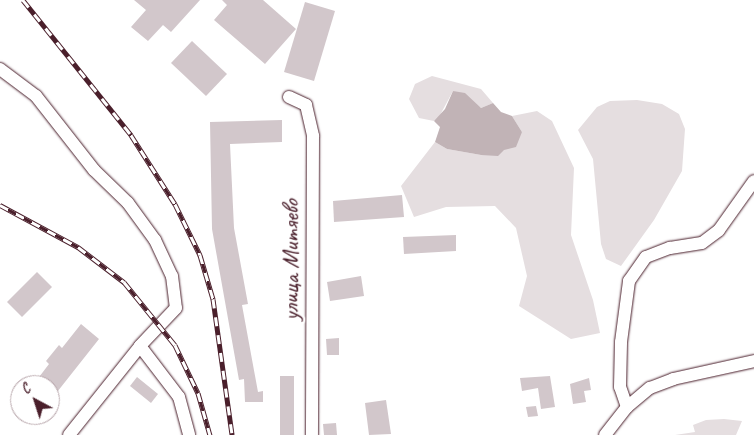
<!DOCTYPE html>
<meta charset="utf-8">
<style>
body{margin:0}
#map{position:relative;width:754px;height:435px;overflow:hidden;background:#fff;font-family:Caveat,sans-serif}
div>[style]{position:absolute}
.green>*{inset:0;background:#e5dee0}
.water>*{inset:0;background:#c1b3b6}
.building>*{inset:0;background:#d2c7cb}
.roads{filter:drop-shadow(0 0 1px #4a1f2b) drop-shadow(0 0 1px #4a1f2b)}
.minor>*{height:12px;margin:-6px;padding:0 6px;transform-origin:6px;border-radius:6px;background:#fff}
.rail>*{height:5px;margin-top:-2.5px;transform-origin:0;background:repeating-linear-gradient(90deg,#fff 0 9px,#4a1f2b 0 18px);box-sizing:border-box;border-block:1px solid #4a1f2b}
span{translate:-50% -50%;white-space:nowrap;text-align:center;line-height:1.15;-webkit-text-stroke:4.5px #fff;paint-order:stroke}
.street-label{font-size:24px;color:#4a1f2b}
.north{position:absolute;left:10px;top:375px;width:50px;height:50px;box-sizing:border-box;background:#fff;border:1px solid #b7a5aa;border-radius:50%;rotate:320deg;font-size:14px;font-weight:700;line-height:20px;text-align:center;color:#4a1f2b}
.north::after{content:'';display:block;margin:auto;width:18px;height:22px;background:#4a1f2b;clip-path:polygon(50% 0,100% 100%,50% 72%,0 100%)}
</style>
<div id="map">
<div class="green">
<div style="clip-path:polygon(432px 76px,481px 89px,493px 103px,481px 108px,453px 91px,439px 117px,434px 121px,419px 118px,409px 99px,415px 84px)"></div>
<div style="clip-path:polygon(637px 100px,662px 104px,679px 114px,685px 129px,682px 171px,654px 220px,621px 266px,606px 259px,601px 244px,593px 159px,578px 130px,597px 107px,610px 101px)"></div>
<div style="clip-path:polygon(537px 111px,552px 121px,574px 168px,571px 235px,593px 300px,600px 333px,571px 339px,519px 306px,527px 276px,516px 228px,495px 206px,446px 207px,414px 217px,401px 186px,435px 142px,447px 149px,481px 155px,522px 132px,512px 116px)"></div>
<div style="clip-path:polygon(724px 419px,742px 421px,736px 435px,675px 435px,695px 432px,693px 425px,706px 420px)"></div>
</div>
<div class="water">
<div style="clip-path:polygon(453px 91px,465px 93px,481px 108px,493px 103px,501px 112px,512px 116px,522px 132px,516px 147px,504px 150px,498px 156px,481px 155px,447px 149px,435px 142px,440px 127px,434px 121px,445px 109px)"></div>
</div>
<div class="building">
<div style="clip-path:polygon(134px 0,200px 0,171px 32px,163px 25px,148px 41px,131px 27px,146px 10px)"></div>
<div style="clip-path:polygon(222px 0,263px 0,296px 29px,265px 64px,214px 20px,227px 5px)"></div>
<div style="clip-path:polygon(305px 2px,335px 11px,314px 81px,284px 72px)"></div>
<div style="clip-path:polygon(192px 41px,227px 74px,206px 96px,171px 63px)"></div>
<div style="clip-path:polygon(282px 120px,282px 142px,230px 144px,234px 228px,248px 304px,242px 305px,258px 392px,263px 391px,263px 402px,245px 402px,244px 379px,239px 380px,212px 229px,210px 122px)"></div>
<div style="clip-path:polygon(402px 195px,404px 217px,334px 222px,333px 201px)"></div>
<div style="clip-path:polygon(456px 235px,456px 251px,404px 254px,403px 237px)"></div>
<div style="clip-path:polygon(37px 272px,52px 287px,22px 317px,7px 302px)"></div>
<div style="clip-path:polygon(361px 276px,364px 296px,330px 301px,327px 282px)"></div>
<div style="clip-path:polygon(81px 324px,99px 339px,50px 401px,50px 385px,33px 385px,49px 364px,46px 361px,59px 345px,62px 348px)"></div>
<div style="clip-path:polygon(339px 338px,339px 355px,327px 355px,326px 339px)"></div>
<div style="clip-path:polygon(280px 376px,294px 376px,294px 435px,280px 435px)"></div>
<div style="clip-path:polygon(550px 376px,555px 407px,541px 409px,538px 388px,522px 391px,520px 378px)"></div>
<div style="clip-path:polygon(137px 377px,158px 394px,151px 403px,130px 386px)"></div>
<div style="clip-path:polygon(589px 378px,591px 390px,584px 391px,586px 402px,573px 404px,570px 384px)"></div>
<div style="clip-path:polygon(386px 400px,391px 434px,369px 435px,365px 403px)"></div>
<div style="clip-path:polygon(536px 406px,538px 416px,528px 417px,526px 407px)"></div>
<div style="clip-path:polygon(336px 423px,337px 435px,324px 435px,323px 424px)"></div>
</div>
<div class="roads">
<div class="minor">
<div style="left:0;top:69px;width:45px;rotate:36.9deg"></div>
<div style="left:36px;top:96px;width:94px;rotate:51.9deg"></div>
<div style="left:94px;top:170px;width:47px;rotate:44.1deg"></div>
<div style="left:128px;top:203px;width:46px;rotate:53.9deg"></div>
<div style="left:155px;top:240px;width:40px;rotate:65deg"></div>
<div style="left:172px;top:276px;width:32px;rotate:83deg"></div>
<div style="left:176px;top:308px;width:52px;rotate:133.5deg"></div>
<div style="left:140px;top:346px;width:64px;rotate:52.6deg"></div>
<div style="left:179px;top:397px;width:39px;rotate:75deg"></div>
<div style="left:289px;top:97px;width:19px;rotate:25deg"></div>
<div style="left:306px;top:105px;width:32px;rotate:77deg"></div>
<div style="left:313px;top:136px;width:299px;rotate:90.2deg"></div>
<div style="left:627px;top:407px;width:21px;rotate:-109deg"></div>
<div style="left:620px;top:387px;width:45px;rotate:-88.7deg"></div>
<div style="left:621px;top:342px;width:62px;rotate:-82.5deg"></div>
<div style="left:629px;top:281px;width:29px;rotate:-55deg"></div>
<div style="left:646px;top:257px;width:26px;rotate:-21deg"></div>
<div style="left:670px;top:248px;width:32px;rotate:-9deg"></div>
<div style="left:702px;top:243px;width:21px;rotate:-37deg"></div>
<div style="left:719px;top:230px;width:60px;rotate:-54.5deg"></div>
<div style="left:69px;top:435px;width:114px;rotate:-51.4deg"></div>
<div style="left:605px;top:435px;width:36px;rotate:-52deg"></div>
<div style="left:627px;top:407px;width:30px;rotate:-40deg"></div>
<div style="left:650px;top:388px;width:25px;rotate:-21deg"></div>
<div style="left:673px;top:379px;width:83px;rotate:-12.5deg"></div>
</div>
</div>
<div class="rail">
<div style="left:23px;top:0;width:173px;rotate:51.3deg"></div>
<div style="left:131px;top:135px;width:82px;rotate:57.5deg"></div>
<div style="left:175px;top:204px;width:57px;rotate:63.9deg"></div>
<div style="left:200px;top:255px;width:46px;rotate:73.5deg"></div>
<div style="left:213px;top:299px;width:137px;rotate:82deg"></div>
<div style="left:0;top:205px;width:89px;rotate:28.3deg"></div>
<div style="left:78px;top:247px;width:58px;rotate:37.3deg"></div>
<div style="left:124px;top:282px;width:81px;rotate:51deg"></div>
<div style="left:175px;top:345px;width:53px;rotate:64.4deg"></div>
<div style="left:198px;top:393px;width:44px;rotate:74.1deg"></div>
</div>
<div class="street-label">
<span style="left:291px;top:260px;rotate:-90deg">улица Митяево</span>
</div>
<div class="north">С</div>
</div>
